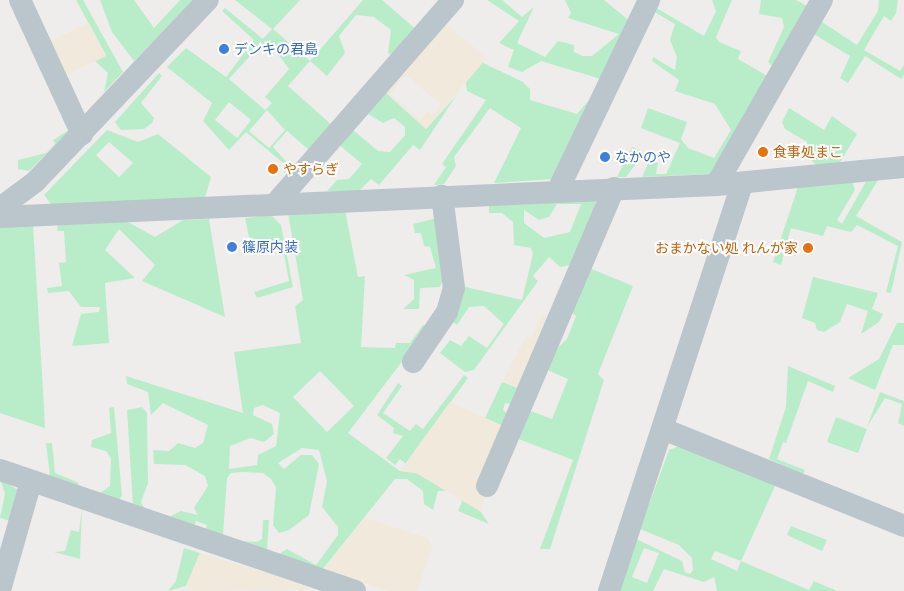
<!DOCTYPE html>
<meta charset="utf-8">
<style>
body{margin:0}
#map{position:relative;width:904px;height:591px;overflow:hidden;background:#efecec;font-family:Cabin,"Noto Sans JP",sans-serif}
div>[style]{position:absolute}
.green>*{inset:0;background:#b9edc9}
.sand>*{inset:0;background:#f1e9dc}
.minor>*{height:22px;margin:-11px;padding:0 11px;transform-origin:11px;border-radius:11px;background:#bac5cc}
.dots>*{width:14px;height:14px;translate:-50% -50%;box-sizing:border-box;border:2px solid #fff;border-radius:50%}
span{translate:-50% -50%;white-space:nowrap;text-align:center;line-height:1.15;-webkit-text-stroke:4px #fff;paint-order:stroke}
.shop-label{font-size:14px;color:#366cbe}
.left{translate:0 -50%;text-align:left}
.food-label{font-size:14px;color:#c56008}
.right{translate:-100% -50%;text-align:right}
</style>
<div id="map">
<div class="green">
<div style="clip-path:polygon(76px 0,83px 0,123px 72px,104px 92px,108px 73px,95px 61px,106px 55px)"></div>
<div style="clip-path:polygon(100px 0,134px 0,154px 28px,180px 0,194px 0,134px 61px,112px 32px)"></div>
<div style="clip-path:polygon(evenodd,235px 0,300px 0,273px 29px,310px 61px,363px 0,382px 0,418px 31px,394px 57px,388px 53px,391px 30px,374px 17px,356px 15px,339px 36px,345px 53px,327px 76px,310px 61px,288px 86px,333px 126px,294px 172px,246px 132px,229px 150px,203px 121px,212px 103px,167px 67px,186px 48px,226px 77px,254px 40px,222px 11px,225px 8px,263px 39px,272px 29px,235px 0,269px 42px,289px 69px,265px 97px,272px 103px,265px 110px,229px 79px,261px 44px,269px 42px,235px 0,229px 102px,251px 120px,237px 138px,215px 120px,229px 102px,235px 0,267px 110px,285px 130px,269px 148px,249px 131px,267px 110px,235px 0,287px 131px,309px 150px,293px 169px,273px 147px,287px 131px)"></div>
<div style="clip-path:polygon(487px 0,502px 0,522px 17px,534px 7px,517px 43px,545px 57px,558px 41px,574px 45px,574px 52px,583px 56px,592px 56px,619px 34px,568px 18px,571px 13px,565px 0,604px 0,631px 22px,601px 79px,541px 61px,522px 72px,508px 67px,514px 50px,499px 43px,519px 21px)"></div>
<div style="clip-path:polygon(712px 0,732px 0,716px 37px,719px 42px,741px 51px,738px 59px,769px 77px,713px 174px,642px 177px,649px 161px,658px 163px,656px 174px,666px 174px,680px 143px,641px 128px,648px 108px,687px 122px,681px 139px,688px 148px,714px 158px,731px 130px,715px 104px,675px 91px,679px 80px,652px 61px,653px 57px,675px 70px,677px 57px,670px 40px,675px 24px,651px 10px,653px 6px,704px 36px,716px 11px)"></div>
<div style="clip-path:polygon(761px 0,796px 0,809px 7px,774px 68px,768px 62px,784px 27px,782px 18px,759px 14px)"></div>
<div style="clip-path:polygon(879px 0,898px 0,896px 13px,891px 21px,884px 16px,864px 50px,900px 71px,904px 65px,904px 75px,901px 79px,865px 56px,848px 83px,840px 78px,850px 56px,812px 33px,819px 20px,857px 45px,878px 11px)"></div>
<div style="clip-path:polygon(481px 62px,523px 82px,530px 89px,530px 100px,577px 114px,589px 100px,554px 179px,494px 183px,521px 128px,490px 108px,454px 157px,456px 166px,444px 184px,434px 185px,446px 167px,442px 164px,486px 100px,467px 91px,466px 84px,466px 78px)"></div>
<div style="clip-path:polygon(159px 73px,162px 76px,141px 103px,154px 118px,152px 123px,144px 129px,121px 130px,115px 122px)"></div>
<div style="clip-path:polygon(evenodd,383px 90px,426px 129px,456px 96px,420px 150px,413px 145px,379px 185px,371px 179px,358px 192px,327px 191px,337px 180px,349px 179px,362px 164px,337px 143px,383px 90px,368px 114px,383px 123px,394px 118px,405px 127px,405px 135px,390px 152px,378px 151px,353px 130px,368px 114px)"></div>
<div style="clip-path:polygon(789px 108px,824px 130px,832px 116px,857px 134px,839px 164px,819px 167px,805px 155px,807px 142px,785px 129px,782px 122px)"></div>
<div style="clip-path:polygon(72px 128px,29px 171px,18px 169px,18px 160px,46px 153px,55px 144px,53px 140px)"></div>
<div style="clip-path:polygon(evenodd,107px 130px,138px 142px,158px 134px,211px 177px,205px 197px,54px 208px,44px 195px,107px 130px,109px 142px,133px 163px,119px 177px,96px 155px,109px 142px)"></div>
<div style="clip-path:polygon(632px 147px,641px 151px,638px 161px,626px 177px,617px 177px)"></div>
<div style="clip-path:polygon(880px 177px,856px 216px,902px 242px,891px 293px,886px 292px,898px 246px,857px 225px,851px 232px,827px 226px,823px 236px,791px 228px,781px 265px,773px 262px,799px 184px,852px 181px,855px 190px,837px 220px,842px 224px,868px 178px)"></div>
<div style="clip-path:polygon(evenodd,595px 198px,596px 206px,575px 264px,560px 267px,549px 257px,533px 276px,538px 281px,474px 370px,465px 372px,440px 353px,450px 340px,461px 346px,469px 336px,487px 348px,504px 324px,484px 306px,469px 307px,457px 325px,451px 321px,462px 286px,522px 300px,533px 254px,531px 248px,514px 245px,513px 222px,502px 213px,489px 213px,489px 203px,595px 198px,557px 204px,581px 204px,570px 232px,544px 238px,524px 223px,524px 210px,539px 220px,549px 217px,557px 204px)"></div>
<div style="clip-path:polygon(evenodd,345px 210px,358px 277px,365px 276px,361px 347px,395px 348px,396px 343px,410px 343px,423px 325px,428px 327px,348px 433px,400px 471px,416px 473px,449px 491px,438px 491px,433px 510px,424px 504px,423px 491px,407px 479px,395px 479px,322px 570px,276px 556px,287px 549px,316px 565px,338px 535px,338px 527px,322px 507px,327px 481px,319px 450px,302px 448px,278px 463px,284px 469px,301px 455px,312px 455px,319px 464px,309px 515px,289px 530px,279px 533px,273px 525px,276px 487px,271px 479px,263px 473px,243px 472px,231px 473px,227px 478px,223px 535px,228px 540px,257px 542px,262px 539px,263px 520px,269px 520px,267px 551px,204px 534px,207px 525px,196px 521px,192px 530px,133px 506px,127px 410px,142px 407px,147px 413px,148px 483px,141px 502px,145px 509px,169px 517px,181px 511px,198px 515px,194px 508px,208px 486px,205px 476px,185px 465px,154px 464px,153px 450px,169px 451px,178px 443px,195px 448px,203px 443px,208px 425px,163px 403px,151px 415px,148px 392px,127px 384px,126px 376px,243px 413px,234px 352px,301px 343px,295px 306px,303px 300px,288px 213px,345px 210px,320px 371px,354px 406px,327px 432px,293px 397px,320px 371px,345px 210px,263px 405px,280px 413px,276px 446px,258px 455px,257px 465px,229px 469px,230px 446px,251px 438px,264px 442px,274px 434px,272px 424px,253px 415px,254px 408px,263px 405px)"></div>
<div style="clip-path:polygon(271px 215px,281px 225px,293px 287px,257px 298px,254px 292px,289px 281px,282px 244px,251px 247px,245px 218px)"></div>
<div style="clip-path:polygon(437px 218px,445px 274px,440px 287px,420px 288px,419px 309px,403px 309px,414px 299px,414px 280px,404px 275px,436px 268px,430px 247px,424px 246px,421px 233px,415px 233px,413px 224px)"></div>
<div style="clip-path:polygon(209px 219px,225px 317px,142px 281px,155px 265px,119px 229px,105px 250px,135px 278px,105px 283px,109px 343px,72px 346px,81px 314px,99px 312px,100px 307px,81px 307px,69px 291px,48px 293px,47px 288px,62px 286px,59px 263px,66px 262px,64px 231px,57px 231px,58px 223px,126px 221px,155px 237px,183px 220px)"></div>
<div style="clip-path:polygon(33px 224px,44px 407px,45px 428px,0 413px,0 226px)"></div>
<div style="clip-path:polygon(589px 268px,633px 286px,598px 374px,604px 380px,550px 549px,540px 549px,573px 460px,516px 438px,528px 410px,552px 419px,568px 379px,545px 369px,551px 354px,567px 339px,576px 316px,571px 312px)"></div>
<div style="clip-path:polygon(813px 277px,878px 293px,872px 309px,883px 314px,879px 322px,861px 334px,868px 311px,847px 304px,840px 322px,824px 332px,817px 330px,815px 323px,802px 318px)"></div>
<div style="clip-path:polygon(897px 323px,904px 323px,904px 345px,893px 345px,875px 390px,848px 378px,879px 359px)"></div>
<div style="clip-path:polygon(788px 366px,835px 386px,833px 392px,808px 381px,786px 443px,783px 442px,777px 459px,805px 470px,803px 474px,769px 459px,786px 407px)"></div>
<div style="clip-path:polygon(464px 375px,468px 378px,406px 464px,400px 459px,395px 465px,386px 458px,403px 436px,393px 433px,394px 428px,377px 415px,398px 383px,402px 386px,383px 413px,410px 431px,416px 424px,423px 429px)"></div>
<div style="clip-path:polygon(502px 382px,521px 389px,514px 405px,505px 403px,503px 410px,510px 416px,505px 427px,485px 418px)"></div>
<div style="clip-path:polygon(880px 392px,904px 401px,904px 426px,898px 423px,902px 404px,885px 398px,867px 427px)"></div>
<div style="clip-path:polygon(114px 407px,122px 496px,118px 501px,99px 494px,110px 486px,111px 459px,106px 451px,91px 447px,92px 440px,111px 433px,109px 408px)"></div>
<div style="clip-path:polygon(836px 417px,867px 429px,858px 453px,827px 442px)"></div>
<div style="clip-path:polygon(46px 443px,52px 443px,55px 473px,79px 483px,78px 486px,50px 476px)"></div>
<div style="clip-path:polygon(evenodd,680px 446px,776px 484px,741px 561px,809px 590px,814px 581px,837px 591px,717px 591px,714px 577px,704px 582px,664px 569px,653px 591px,618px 591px,636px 539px,682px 561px,685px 572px,690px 574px,693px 570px,692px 558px,679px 545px,640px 529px,669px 450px,680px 446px,644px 548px,659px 553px,647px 583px,632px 577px,644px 548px,680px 446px,715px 551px,741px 561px,737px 571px,711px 559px,715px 551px)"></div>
<div style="clip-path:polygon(0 479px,20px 491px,10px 521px,0 518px,5px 494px)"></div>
<div style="clip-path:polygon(463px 499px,481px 512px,489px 524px,458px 511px)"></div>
<div style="clip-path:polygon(82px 507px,80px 559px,54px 552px,65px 551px,71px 530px,79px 532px)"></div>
<div style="clip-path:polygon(791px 526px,827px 540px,822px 551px,787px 535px)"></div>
<div style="clip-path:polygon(184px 548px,200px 553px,186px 586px,168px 591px,176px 581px)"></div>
</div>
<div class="sand">
<div style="clip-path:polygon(evenodd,444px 22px,487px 58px,426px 129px,383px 90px,444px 22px,406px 75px,441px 105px,432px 115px,427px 111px,420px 120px,390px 94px,406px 75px)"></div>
<div style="clip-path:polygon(89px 23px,106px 56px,64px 76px,48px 42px)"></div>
<div style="clip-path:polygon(558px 289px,563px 292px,521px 389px,502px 382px,526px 336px,531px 338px,542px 315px,547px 317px)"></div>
<div style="clip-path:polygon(450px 402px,505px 427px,481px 512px,416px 473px,400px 471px)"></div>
<div style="clip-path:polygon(365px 518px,428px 538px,432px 548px,417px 591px,389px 591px,322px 570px)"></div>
<div style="clip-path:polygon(200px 553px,307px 584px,308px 590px,191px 591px,186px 586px)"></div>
</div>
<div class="minor">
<div style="left:20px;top:0;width:148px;rotate:65.2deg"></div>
<div style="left:716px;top:185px;width:213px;rotate:-60.2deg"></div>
<div style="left:558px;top:190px;width:211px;rotate:-64.4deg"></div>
<div style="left:275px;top:204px;width:271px;rotate:-48.9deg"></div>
<div style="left:0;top:208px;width:44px;rotate:-36.6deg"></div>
<div style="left:35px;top:182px;width:251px;rotate:-46.5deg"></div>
<div style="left:0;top:217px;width:717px;rotate:-2.56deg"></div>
<div style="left:716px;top:185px;width:189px;rotate:-5.5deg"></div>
<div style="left:413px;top:362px;width:60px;rotate:-55.8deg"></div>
<div style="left:447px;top:312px;width:25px;rotate:-74deg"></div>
<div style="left:454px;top:288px;width:93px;rotate:-97.4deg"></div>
<div style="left:663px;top:429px;width:260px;rotate:21.9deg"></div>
<div style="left:0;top:470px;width:375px;rotate:18.8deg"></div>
<div style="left:487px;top:486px;width:324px;rotate:-66.9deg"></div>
<div style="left:0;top:590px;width:113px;rotate:-74.1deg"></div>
<div style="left:609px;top:591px;width:429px;rotate:-71.9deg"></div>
</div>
<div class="dots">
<div style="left:224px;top:49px;background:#3f7fe0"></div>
<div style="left:763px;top:152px;background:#e8710a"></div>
<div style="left:605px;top:157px;background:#3f7fe0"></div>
<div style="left:273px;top:169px;background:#e8710a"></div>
<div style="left:232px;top:247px;background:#3f7fe0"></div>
<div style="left:808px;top:248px;background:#e8710a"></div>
</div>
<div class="shop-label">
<span class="left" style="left:234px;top:49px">デンキの君島</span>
<span class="left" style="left:615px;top:157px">なかのや</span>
<span class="left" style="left:242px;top:247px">篠原内装</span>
</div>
<div class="food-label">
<span class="left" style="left:773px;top:152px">食事処まこ</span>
<span class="left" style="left:283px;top:169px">やすらぎ</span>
<span class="right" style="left:798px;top:248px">おまかない処 れんが家</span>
</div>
</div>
